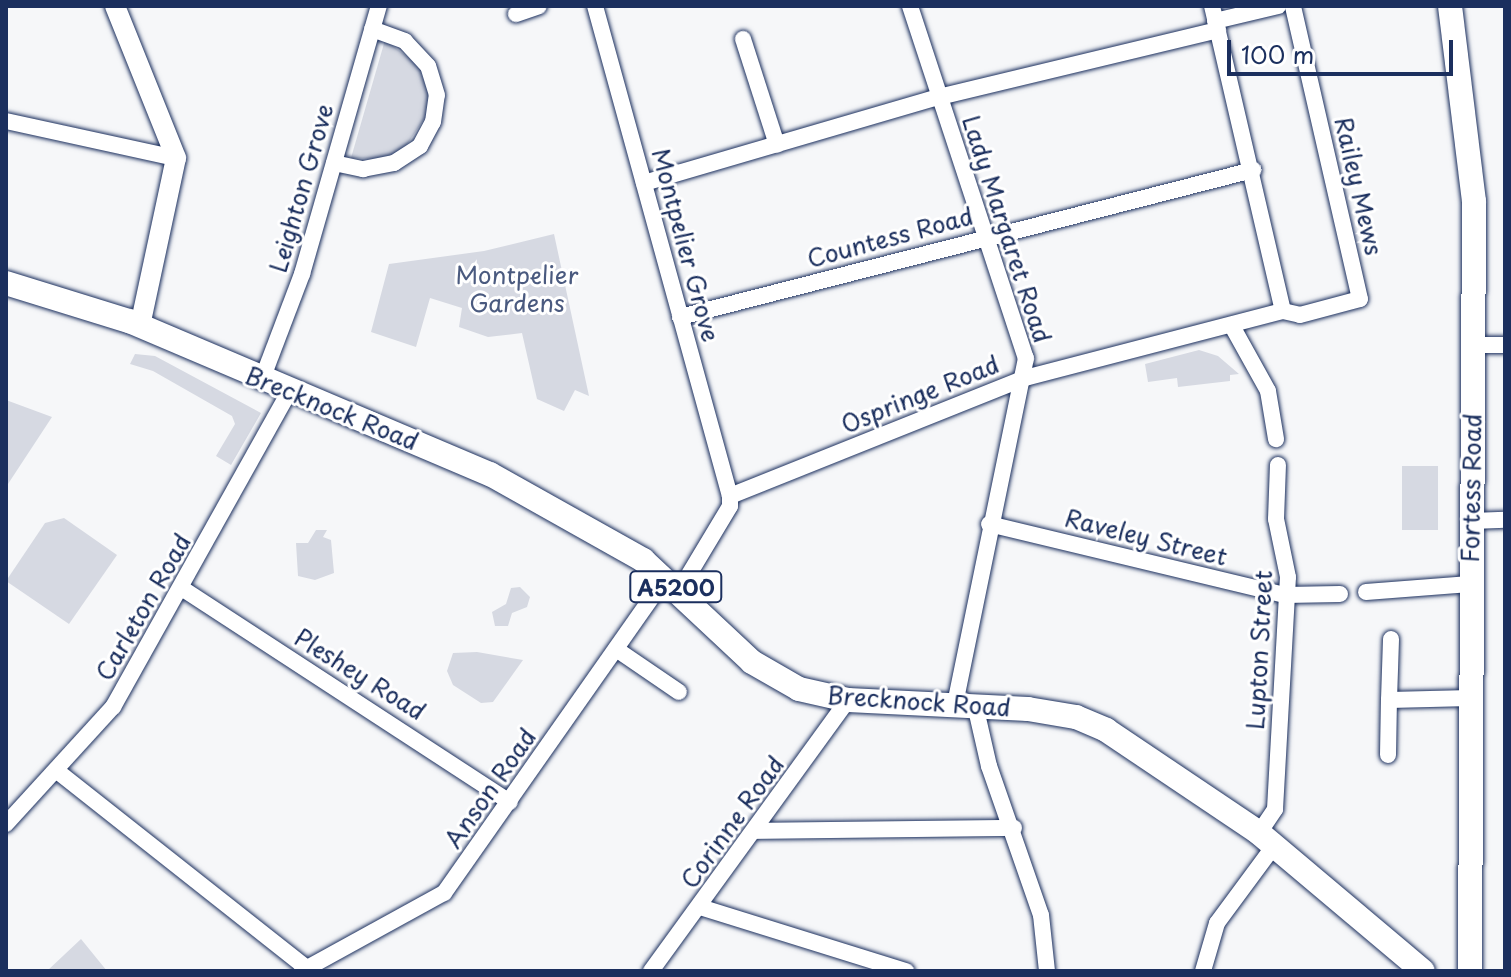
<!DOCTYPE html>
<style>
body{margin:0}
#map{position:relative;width:1511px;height:977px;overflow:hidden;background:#f6f7f9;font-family:"Playpen Sans",sans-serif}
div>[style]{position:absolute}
.green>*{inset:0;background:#d6d9e2}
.roads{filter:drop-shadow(0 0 2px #1b2f5e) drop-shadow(0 0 2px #1b2f5e)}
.minor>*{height:16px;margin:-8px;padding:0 8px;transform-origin:8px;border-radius:8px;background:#fff}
.tertiary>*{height:20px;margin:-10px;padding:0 10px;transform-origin:10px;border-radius:10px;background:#fff}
.primary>*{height:24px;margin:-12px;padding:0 12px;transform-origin:12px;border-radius:12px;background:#fff}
span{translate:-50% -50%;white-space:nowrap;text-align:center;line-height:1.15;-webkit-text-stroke:6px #fff;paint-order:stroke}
.shield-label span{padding:2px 6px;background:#fff;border:2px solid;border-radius:6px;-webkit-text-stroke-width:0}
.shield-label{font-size:22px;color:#1b2f5e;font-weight:700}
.street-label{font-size:24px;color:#1b2f5e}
.park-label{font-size:24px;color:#4a5a7f}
.frame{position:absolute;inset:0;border:8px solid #1b2f5e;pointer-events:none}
.scale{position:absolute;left:1227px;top:40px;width:226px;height:36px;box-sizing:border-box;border:4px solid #1b2f5e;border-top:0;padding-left:10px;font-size:24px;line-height:28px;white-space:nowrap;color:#1b2f5e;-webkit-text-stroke:6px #fff;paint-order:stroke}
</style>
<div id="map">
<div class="green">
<div style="clip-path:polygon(385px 40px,418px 65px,429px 95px,426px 116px,404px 149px,379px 159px,351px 158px)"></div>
<div style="clip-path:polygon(554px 234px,589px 396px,575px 390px,564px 411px,537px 399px,522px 333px,488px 337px,459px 327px,462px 308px,430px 298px,416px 347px,371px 332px,389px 264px,484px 251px)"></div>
<div style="clip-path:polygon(1199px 350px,1218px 356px,1239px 374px,1230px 375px,1230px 381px,1178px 387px,1177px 378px,1148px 382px,1145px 364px)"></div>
<div style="clip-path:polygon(135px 354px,155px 356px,261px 413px,231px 465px,216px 456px,235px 424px,232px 416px,153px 371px,130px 364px)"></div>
<div style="clip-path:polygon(6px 400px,52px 417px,6px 487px)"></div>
<div style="clip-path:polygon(1402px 466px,1438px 466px,1438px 530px,1402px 530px)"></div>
<div style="clip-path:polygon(64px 518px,117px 555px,69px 624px,6px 581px,45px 523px)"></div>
<div style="clip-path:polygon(316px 530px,327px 530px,323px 537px,331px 540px,334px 573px,315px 580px,298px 576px,296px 543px,308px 543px)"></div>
<div style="clip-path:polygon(520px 587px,530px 597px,527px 607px,512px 613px,508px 626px,495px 626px,492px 612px,506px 604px,511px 588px)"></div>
<div style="clip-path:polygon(477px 652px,523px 660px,493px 702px,481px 703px,453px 685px,447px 671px,453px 653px)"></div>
<div style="clip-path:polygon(81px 939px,107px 971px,47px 971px)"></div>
</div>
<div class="roads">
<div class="minor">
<div style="left:595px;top:6px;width:508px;rotate:74.6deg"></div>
<div style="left:910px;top:6px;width:371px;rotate:71.8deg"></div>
<div style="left:1026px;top:358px;width:353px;rotate:101.6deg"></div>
<div style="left:1212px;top:6px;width:313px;rotate:76.9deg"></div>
<div style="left:516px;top:14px;width:24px;rotate:-19deg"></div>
<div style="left:1215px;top:21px;width:65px;rotate:-13.4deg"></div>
<div style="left:743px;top:39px;width:111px;rotate:72.2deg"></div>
<div style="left:6px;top:121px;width:174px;rotate:12.3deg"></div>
<div style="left:334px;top:163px;width:30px;rotate:12deg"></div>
<div style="left:363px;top:169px;width:32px;rotate:-11deg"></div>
<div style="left:394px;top:163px;width:31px;rotate:-33deg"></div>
<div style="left:420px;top:146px;width:27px;rotate:-62deg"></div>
<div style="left:433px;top:122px;width:27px;rotate:-82deg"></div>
<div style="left:437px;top:95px;width:30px;rotate:-107deg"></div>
<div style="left:428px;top:66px;width:34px;rotate:-133deg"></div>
<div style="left:405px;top:41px;width:35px;rotate:-160deg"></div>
<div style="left:644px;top:183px;width:307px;rotate:-16.3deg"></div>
<div style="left:939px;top:97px;width:287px;rotate:-13.5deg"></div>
<div style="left:1283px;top:311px;width:17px;rotate:13deg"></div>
<div style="left:1300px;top:315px;width:62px;rotate:-14.9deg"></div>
<div style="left:1360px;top:299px;width:301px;rotate:-102.9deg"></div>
<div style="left:680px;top:317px;width:592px;rotate:-14.39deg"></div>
<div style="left:1232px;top:326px;width:74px;rotate:61deg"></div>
<div style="left:1268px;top:391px;width:49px;rotate:80.5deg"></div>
<div style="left:1472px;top:345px;width:33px"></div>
<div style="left:261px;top:382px;width:116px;rotate:-69.2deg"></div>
<div style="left:302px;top:274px;width:279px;rotate:-74deg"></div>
<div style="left:1472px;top:521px;width:33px;rotate:-2deg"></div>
<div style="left:989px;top:524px;width:304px;rotate:13.5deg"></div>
<div style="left:1285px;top:595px;width:55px;rotate:-1deg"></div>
<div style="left:183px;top:589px;width:390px;rotate:33.1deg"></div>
<div style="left:679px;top:591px;width:99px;rotate:-59deg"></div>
<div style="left:730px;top:506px;width:10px;rotate:-90deg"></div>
<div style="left:730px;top:496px;width:318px;rotate:-21.8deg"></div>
<div style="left:1025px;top:378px;width:267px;rotate:-14.6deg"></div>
<div style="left:1366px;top:592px;width:104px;rotate:-4.4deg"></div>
<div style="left:616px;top:649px;width:76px;rotate:34.3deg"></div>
<div style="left:1389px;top:700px;width:61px;rotate:-88.1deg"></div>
<div style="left:975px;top:705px;width:63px;rotate:77.1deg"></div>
<div style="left:989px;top:766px;width:158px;rotate:70.8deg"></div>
<div style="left:1041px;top:915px;width:56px;rotate:83.9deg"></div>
<div style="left:1388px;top:755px;width:55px;rotate:-89deg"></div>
<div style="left:1389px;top:700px;width:82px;rotate:-1.4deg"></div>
<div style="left:57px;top:771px;width:323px;rotate:38.3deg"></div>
<div style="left:6px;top:824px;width:159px;rotate:-47.6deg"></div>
<div style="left:113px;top:707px;width:361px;rotate:-60.8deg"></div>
<div style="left:754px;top:831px;width:260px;rotate:-0.7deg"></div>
<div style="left:1259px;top:833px;width:29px;rotate:-56deg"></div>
<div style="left:1275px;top:809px;width:232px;rotate:-86.8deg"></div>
<div style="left:1288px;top:577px;width:59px;rotate:-101.7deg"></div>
<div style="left:1276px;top:519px;width:54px;rotate:-87.9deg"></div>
<div style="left:700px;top:907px;width:216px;rotate:17.3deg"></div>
<div style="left:302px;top:971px;width:162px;rotate:-28.8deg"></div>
<div style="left:444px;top:893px;width:386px;rotate:-54.9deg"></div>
<div style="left:651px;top:971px;width:335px;rotate:-54deg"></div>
<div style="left:1203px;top:971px;width:50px;rotate:-73.7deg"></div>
<div style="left:1217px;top:923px;width:96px;rotate:-53.5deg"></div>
</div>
<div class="tertiary">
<div style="left:115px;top:6px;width:164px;rotate:68.1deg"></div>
<div style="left:176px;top:158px;width:172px;rotate:102.1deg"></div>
</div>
<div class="primary">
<div style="left:1450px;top:6px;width:196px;rotate:83deg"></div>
<div style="left:1474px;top:201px;width:770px;rotate:90.3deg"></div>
<div style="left:6px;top:283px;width:129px;rotate:17.2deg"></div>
<div style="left:129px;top:321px;width:392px;rotate:23deg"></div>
<div style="left:490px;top:474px;width:176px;rotate:29.3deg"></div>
<div style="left:643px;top:560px;width:149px;rotate:43.1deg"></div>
<div style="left:752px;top:662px;width:54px;rotate:29.9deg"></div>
<div style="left:799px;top:689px;width:50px;rotate:12.7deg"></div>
<div style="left:848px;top:700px;width:180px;rotate:2.9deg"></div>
<div style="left:1028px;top:709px;width:49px;rotate:9.5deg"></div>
<div style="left:1076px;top:717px;width:33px;rotate:23deg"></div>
<div style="left:1106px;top:730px;width:184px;rotate:33.9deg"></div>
<div style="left:1259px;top:833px;width:214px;rotate:40.1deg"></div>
</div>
</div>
<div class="shield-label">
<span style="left:676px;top:587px">A5200</span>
</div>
<div class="street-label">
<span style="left:1359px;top:186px;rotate:77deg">Railey Mews</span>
<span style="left:301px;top:188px;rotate:-74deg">Leighton Grove</span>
<span style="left:1007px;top:229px;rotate:72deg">Lady Margaret Road</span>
<span style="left:890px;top:237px;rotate:-15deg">Countess Road</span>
<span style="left:686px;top:245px;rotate:75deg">Montpelier Grove</span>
<span style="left:920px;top:394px;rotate:-22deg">Ospringe Road</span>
<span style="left:332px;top:408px;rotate:22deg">Brecknock Road</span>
<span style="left:1471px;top:488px;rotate:-89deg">Fortess Road</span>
<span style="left:1146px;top:537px;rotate:14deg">Raveley Street</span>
<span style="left:143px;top:607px;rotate:-60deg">Carleton Road</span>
<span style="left:1259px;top:650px;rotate:-87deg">Lupton Street</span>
<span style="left:360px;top:674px;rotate:32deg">Pleshey Road</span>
<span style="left:919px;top:701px;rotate:4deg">Brecknock Road</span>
<span style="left:490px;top:788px;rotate:-55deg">Anson Road</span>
<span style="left:732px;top:822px;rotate:-54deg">Corinne Road</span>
</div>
<div class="park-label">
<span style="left:517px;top:289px">Montpelier<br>Gardens</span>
</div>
<div class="frame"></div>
<div class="scale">100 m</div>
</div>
